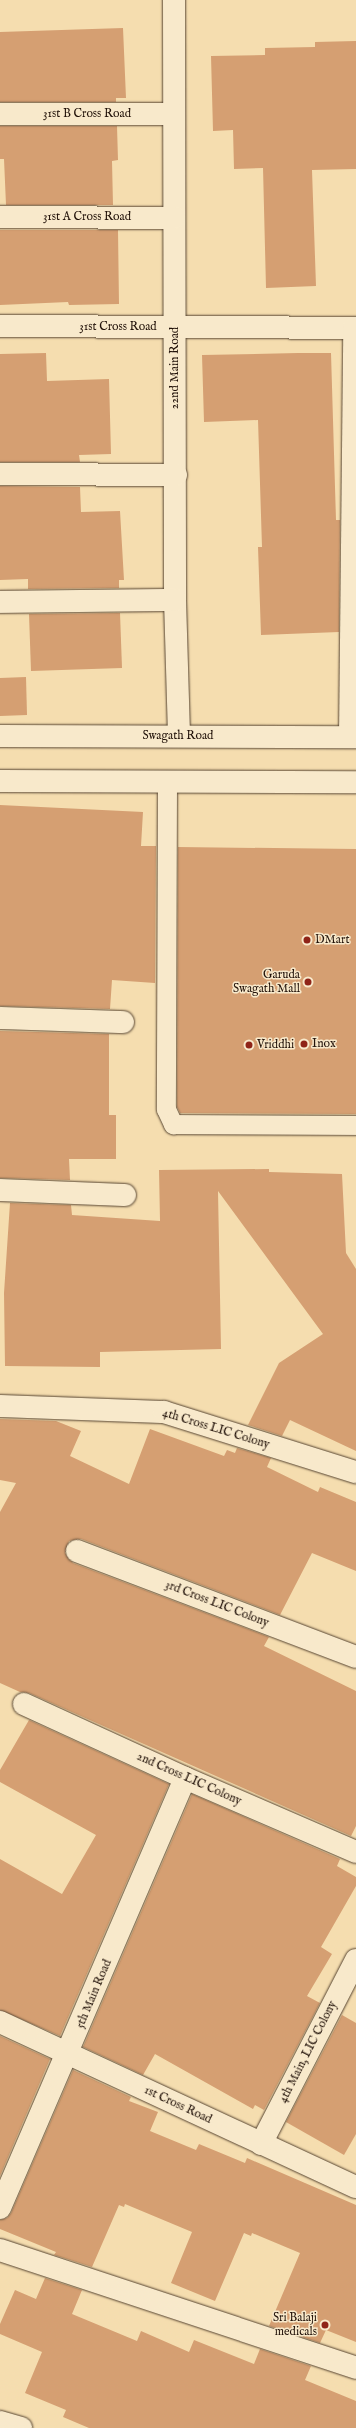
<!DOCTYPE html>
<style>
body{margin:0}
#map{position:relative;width:356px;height:2428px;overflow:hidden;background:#f5ddaf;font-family:"IM FELL English",serif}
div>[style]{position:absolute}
.building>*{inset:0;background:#d59f72}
.roads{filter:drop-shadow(0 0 1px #574532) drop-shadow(0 0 1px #574532)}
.service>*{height:19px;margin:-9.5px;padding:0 9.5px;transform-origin:9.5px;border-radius:9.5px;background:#f8e9cb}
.minor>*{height:22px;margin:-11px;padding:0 11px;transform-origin:11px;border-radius:11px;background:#f8e9cb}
.tertiary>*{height:22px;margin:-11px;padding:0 11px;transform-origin:11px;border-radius:11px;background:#f8e9cb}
.secondary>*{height:22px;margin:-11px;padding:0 11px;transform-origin:11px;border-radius:11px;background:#f8e9cb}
.dots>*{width:11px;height:11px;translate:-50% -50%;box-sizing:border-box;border:2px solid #f8e9cb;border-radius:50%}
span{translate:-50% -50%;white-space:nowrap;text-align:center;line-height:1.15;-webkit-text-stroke:3px #f8e9cb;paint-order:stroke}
.street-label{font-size:12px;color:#221209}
.poi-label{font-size:12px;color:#221209}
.left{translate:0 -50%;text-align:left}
.right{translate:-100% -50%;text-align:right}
</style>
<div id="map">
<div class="building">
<div style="clip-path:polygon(123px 28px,126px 98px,116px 98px,116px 102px,0 102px,0 32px)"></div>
<div style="clip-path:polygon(356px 41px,356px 169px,312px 170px,316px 286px,266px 288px,263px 168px,234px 169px,233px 130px,213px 131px,211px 56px,265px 55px,265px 48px,315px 47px,315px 42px)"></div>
<div style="clip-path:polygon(0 126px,117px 126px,118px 160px,112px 161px,113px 205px,6px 205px,4px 159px,0 159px)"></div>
<div style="clip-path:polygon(0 230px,118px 230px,119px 304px,69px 305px,68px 302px,0 305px)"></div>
<div style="clip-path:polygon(46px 353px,47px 381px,109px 379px,111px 454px,79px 455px,80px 462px,0 462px,0 354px)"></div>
<div style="clip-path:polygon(298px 353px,331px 353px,336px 520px,340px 520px,339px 632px,261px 635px,258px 547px,262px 547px,258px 420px,204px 422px,202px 355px)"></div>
<div style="clip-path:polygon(0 486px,80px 487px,81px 512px,120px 511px,124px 580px,119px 580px,119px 588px,28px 589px,28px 579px,0 580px)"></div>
<div style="clip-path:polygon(120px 613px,122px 668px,31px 671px,29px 614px)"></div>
<div style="clip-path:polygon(26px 677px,27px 715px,0 716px,0 678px)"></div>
<div style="clip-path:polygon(0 805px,143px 812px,141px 846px,156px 846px,155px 983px,112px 980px,110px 1009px,0 1006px)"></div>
<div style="clip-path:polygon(178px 847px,356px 849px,356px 1114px,180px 1113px,177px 1107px)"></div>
<div style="clip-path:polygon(0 1031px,109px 1034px,109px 1115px,116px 1115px,116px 1159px,69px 1159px,70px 1180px,0 1178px)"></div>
<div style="clip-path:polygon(269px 1169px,269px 1172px,342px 1174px,346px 1253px,356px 1269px,356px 1451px,290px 1420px,282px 1436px,248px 1425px,279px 1363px,323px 1334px,218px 1191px,221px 1349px,100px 1352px,100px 1367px,5px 1366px,4px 1293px,10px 1203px,71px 1205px,72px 1215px,160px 1221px,159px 1170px)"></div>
<div style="clip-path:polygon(0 1419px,56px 1421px,81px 1431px,70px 1456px,129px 1484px,150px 1429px,224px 1456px,227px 1450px,235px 1453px,237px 1448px,271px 1458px,267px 1467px,318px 1492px,320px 1487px,356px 1502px,356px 1571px,312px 1553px,280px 1615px,81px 1539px,69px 1541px,65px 1553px,73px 1563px,269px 1637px,264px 1646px,356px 1691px,356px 1826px,351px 1836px,29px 1693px,20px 1692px,0 1683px,0 1512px,16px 1483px,0 1480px)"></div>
<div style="clip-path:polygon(29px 1720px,169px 1784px,60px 2036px,0 2010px,0 1859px,62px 1894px,96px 1835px,0 1782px,0 1770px)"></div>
<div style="clip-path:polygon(192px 1794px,340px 1859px,337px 1866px,356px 1877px,356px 1886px,321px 1947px,332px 1954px,307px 1996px,320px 2003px,264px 2110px,255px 2105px,253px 2109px,155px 2054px,143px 2075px,83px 2047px)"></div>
<div style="clip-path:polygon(342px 2015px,356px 2023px,356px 2134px,344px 2155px,286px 2122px)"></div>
<div style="clip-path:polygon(0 2036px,50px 2059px,0 2176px)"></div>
<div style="clip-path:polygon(73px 2070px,131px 2097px,129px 2101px,158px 2112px,150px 2131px,196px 2150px,199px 2144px,245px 2163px,247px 2158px,356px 2205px,356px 2342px,326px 2330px,320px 2343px,269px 2326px,300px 2253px,252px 2233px,251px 2236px,244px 2233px,215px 2301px,171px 2283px,192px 2232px,125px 2204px,124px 2207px,119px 2205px,92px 2267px,54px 2255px,56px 2252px,0 2229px,0 2220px,7px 2218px,11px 2213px)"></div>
<div style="clip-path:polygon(45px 2278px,82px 2290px,72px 2314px,137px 2341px,141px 2331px,189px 2352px,194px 2340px,254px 2364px,260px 2349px,311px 2366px,305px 2380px,356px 2401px,356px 2428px,89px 2428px,63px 2417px,66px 2410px,25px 2393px,42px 2352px,0 2334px,0 2324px,15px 2290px,36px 2299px)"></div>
</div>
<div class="roads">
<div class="service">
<div style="left:167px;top:782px;width:327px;rotate:90.2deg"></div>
<div style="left:166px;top:1109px;width:17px;rotate:65deg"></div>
<div style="left:173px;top:1124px;width:183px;rotate:0.3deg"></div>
</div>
<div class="minor">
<div style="left:174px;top:0;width:600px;rotate:89.9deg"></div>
<div style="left:175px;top:600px;width:135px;rotate:88.3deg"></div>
<div style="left:0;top:114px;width:174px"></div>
<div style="left:0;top:217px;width:174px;rotate:0.3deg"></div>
<div style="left:0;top:326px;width:356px;rotate:0.3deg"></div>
<div style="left:0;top:474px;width:176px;rotate:0.3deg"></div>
<div style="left:0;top:602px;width:175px;rotate:-0.7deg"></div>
<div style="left:350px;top:737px;width:409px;rotate:-89.4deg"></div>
<div style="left:0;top:1018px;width:123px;rotate:1.9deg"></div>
<div style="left:0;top:1190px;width:125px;rotate:2.3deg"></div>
<div style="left:0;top:1406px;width:164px;rotate:2.1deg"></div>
<div style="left:164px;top:1412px;width:201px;rotate:17.4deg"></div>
<div style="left:77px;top:1551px;width:298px;rotate:20.8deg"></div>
<div style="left:24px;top:1704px;width:177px;rotate:24.7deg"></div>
<div style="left:185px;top:1778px;width:186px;rotate:23.4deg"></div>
<div style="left:0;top:2022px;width:392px;rotate:24.9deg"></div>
<div style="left:261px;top:2144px;width:207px;rotate:-62.7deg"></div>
<div style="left:0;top:2208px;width:468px;rotate:-66.7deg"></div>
<div style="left:0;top:2250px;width:375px;rotate:18.3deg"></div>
</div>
<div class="tertiary">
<div style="left:0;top:2422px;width:22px;rotate:16deg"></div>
</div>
<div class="secondary">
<div style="left:0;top:736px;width:356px;rotate:0.2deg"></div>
<div style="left:0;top:781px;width:356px;rotate:0.2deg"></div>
</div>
</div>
<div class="dots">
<div style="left:307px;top:940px;background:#8f2418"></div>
<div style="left:308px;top:982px;background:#8f2418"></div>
<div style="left:304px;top:1044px;background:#8f2418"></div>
<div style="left:249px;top:1045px;background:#8f2418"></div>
<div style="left:325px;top:2325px;background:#8f2418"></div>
</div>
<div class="street-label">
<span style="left:87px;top:114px">31st B Cross Road</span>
<span style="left:87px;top:217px">31st A Cross Road</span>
<span style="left:118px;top:327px">31st Cross Road</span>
<span style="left:175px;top:368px;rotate:-90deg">22nd Main Road</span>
<span style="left:178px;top:736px">Swagath Road</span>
<span style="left:216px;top:1429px;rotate:17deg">4th Cross LIC Colony</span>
<span style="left:217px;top:1604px;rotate:21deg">3rd Cross LIC Colony</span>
<span style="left:189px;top:1779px;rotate:24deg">2nd Cross LIC Colony</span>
<span style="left:94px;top:1994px;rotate:-67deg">5th Main Road</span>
<span style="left:308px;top:2052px;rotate:-63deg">4th Main, LIC Colony</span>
<span style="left:178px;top:2105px;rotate:25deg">1st Cross Road</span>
</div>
<div class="poi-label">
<span class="left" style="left:315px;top:940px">DMart</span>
<span class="right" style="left:300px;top:982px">Garuda<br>Swagath Mall</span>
<span class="left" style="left:312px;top:1044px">Inox</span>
<span class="left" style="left:257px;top:1045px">Vriddhi</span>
<span class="right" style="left:317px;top:2325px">Sri Balaji<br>medicals</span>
</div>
</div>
